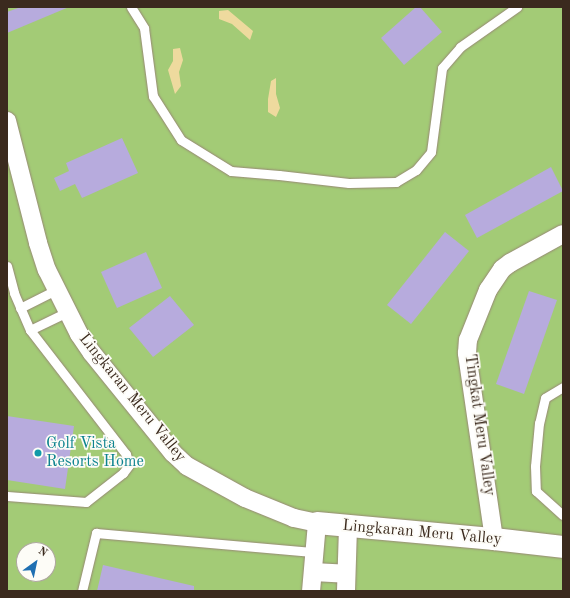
<!DOCTYPE html>
<style>
body{margin:0}
#map{position:relative;width:570px;height:598px;overflow:hidden;background:#f3e6cc;font-family:"Old Standard TT",serif}
div>[style]{position:absolute}
.green>*{inset:0;background:#a3cb76}
.sand>*{inset:0;background:#eeda9e}
.building>*{inset:0;background:#b7abdd}
.roads{filter:drop-shadow(0 0 1px #978875) drop-shadow(0 0 1px #978875)}
.service>*{height:9px;margin:-4.5px;padding:0 4.5px;transform-origin:4.5px;border-radius:4.5px;background:#fff}
.minor>*{height:18px;margin:-9px;padding:0 9px;transform-origin:9px;border-radius:9px;background:#fff}
.tertiary>*{height:22px;margin:-11px;padding:0 11px;transform-origin:11px;border-radius:11px;background:#fff}
.dots>*{width:11px;height:11px;translate:-50% -50%;box-sizing:border-box;border:2px solid #fdfcf7;border-radius:50%}
span{translate:-50% -50%;white-space:nowrap;text-align:center;line-height:1.15;-webkit-text-stroke:3.5px #fdfcf7;paint-order:stroke}
.street-label{font-size:16px;color:#3b2a1e}
.culture-label{font-size:16px;color:#0d838f}
.left{translate:0 -50%;text-align:left}
.frame{position:absolute;inset:0;border:8px solid #3b2a1e;pointer-events:none}
.north{position:absolute;left:16px;top:542px;width:40px;height:40px;box-sizing:border-box;background:#fdfcf7;border:1px solid #afa8a0;border-radius:50%;rotate:33deg;font-size:11px;font-weight:700;line-height:16px;text-align:center;color:#3b2a1e}
.north::after{content:'';display:block;margin:auto;width:14px;height:18px;background:#1f6fb2;clip-path:polygon(50% 0,100% 100%,50% 72%,0 100%)}
</style>
<div id="map">
<div class="green">
<div style="clip-path:polygon(evenodd,7px 7px,563px 7px,563px 591px,7px 591px,7px 7px,24px 550px,48px 550px,48px 574px,24px 574px,24px 550px)"></div>
</div>
<div class="sand">
<div style="clip-path:polygon(228px 10px,253px 31px,250px 40px,232px 24px,219px 19px,219px 11px)"></div>
<div style="clip-path:polygon(180px 48px,183px 60px,179px 72px,181px 86px,175px 94px,168px 70px,173px 61px,173px 49px)"></div>
<div style="clip-path:polygon(276px 78px,276px 94px,280px 108px,276px 117px,268px 112px,268px 99px,271px 81px)"></div>
</div>
<div class="building">
<div style="clip-path:polygon(21px 7px,69px 7px,7px 33px,7px 12px)"></div>
<div style="clip-path:polygon(416px 7px,420px 7px,442px 32px,404px 65px,381px 38px)"></div>
<div style="clip-path:polygon(122px 138px,138px 173px,82px 198px,75px 184px,60px 191px,54px 178px,69px 171px,66px 163px)"></div>
<div style="clip-path:polygon(551px 167px,563px 191px,477px 238px,465px 215px)"></div>
<div style="clip-path:polygon(445px 232px,469px 251px,411px 324px,387px 305px)"></div>
<div style="clip-path:polygon(146px 252px,162px 288px,117px 308px,101px 272px)"></div>
<div style="clip-path:polygon(529px 291px,557px 300px,524px 394px,496px 384px)"></div>
<div style="clip-path:polygon(170px 296px,194px 325px,153px 357px,129px 328px)"></div>
<div style="clip-path:polygon(7px 416px,74px 426px,65px 489px,7px 480px)"></div>
<div style="clip-path:polygon(103px 565px,194px 586px,194px 591px,97px 591px)"></div>
</div>
<div class="roads">
<div class="service">
<div style="left:131px;top:7px;width:25px;rotate:58deg"></div>
<div style="left:144px;top:28px;width:69px;rotate:82.5deg"></div>
<div style="left:153px;top:96px;width:52px;rotate:57.5deg"></div>
<div style="left:181px;top:140px;width:59px;rotate:31.8deg"></div>
<div style="left:231px;top:171px;width:48px;rotate:4.8deg"></div>
<div style="left:279px;top:175px;width:70px;rotate:6.5deg"></div>
<div style="left:349px;top:183px;width:47px;rotate:-1.2deg"></div>
<div style="left:396px;top:182px;width:23px;rotate:-31deg"></div>
<div style="left:416px;top:170px;width:23px;rotate:-50deg"></div>
<div style="left:431px;top:152px;width:85px;rotate:-82.5deg"></div>
<div style="left:442px;top:68px;width:28px;rotate:-49deg"></div>
<div style="left:460px;top:47px;width:70px;rotate:-35.1deg"></div>
<div style="left:7px;top:266px;width:28px;rotate:75deg"></div>
<div style="left:14px;top:293px;width:40px;rotate:66.6deg"></div>
<div style="left:30px;top:330px;width:157px;rotate:52.3deg"></div>
<div style="left:126px;top:454px;width:11px;rotate:75deg"></div>
<div style="left:129px;top:465px;width:10px;rotate:127deg"></div>
<div style="left:123px;top:473px;width:47px;rotate:141.9deg"></div>
<div style="left:86px;top:502px;width:79px;rotate:-175.7deg"></div>
<div style="left:20px;top:308px;width:40px;rotate:-26.6deg"></div>
<div style="left:30px;top:330px;width:41px;rotate:-25.9deg"></div>
<div style="left:563px;top:387px;width:21px;rotate:149deg"></div>
<div style="left:545px;top:398px;width:26px;rotate:103deg"></div>
<div style="left:539px;top:423px;width:43px;rotate:95.3deg"></div>
<div style="left:535px;top:466px;width:25px;rotate:88deg"></div>
<div style="left:536px;top:491px;width:36px;rotate:42deg"></div>
<div style="left:82px;top:591px;width:60px;rotate:-76.4deg"></div>
<div style="left:96px;top:533px;width:220px;rotate:5deg"></div>
</div>
<div class="minor">
<div style="left:7px;top:121px;width:126px;rotate:75.7deg"></div>
<div style="left:38px;top:243px;width:28px;rotate:72deg"></div>
<div style="left:47px;top:270px;width:72px;rotate:63.4deg"></div>
<div style="left:79px;top:334px;width:23px;rotate:56deg"></div>
<div style="left:92px;top:353px;width:129px;rotate:51deg"></div>
<div style="left:173px;top:453px;width:19px;rotate:43deg"></div>
<div style="left:187px;top:466px;width:66px;rotate:28.9deg"></div>
<div style="left:245px;top:498px;width:53px;rotate:22.2deg"></div>
<div style="left:294px;top:518px;width:24px;rotate:12deg"></div>
<div style="left:317px;top:523px;width:68px;rotate:95deg"></div>
<div style="left:494px;top:539px;width:188px;rotate:-98.3deg"></div>
<div style="left:467px;top:353px;width:13px;rotate:-86deg"></div>
<div style="left:468px;top:340px;width:54px;rotate:-68.2deg"></div>
<div style="left:488px;top:290px;width:25px;rotate:-56deg"></div>
<div style="left:502px;top:269px;width:10px;rotate:-37deg"></div>
<div style="left:510px;top:263px;width:60px;rotate:-28.7deg"></div>
<div style="left:313px;top:572px;width:33px;rotate:3deg"></div>
<div style="left:346px;top:591px;width:65px;rotate:-88.2deg"></div>
</div>
<div class="tertiary">
<div style="left:317px;top:523px;width:178px;rotate:5.2deg"></div>
<div style="left:494px;top:539px;width:69px;rotate:6.6deg"></div>
</div>
</div>
<div class="dots">
<div style="left:38px;top:453px;background:#0f9aa8"></div>
</div>
<div class="street-label">
<span style="left:132px;top:398px;rotate:51deg">Lingkaran Meru Valley</span>
<span style="left:479px;top:425px;rotate:82deg">Tingkat Meru Valley</span>
<span style="left:422px;top:533px;rotate:5deg">Lingkaran Meru Valley</span>
</div>
<div class="culture-label">
<span class="left" style="left:46px;top:453px">Golf Vista<br>Resorts Home</span>
</div>
<div class="frame"></div>
<div class="north">N</div>
</div>
